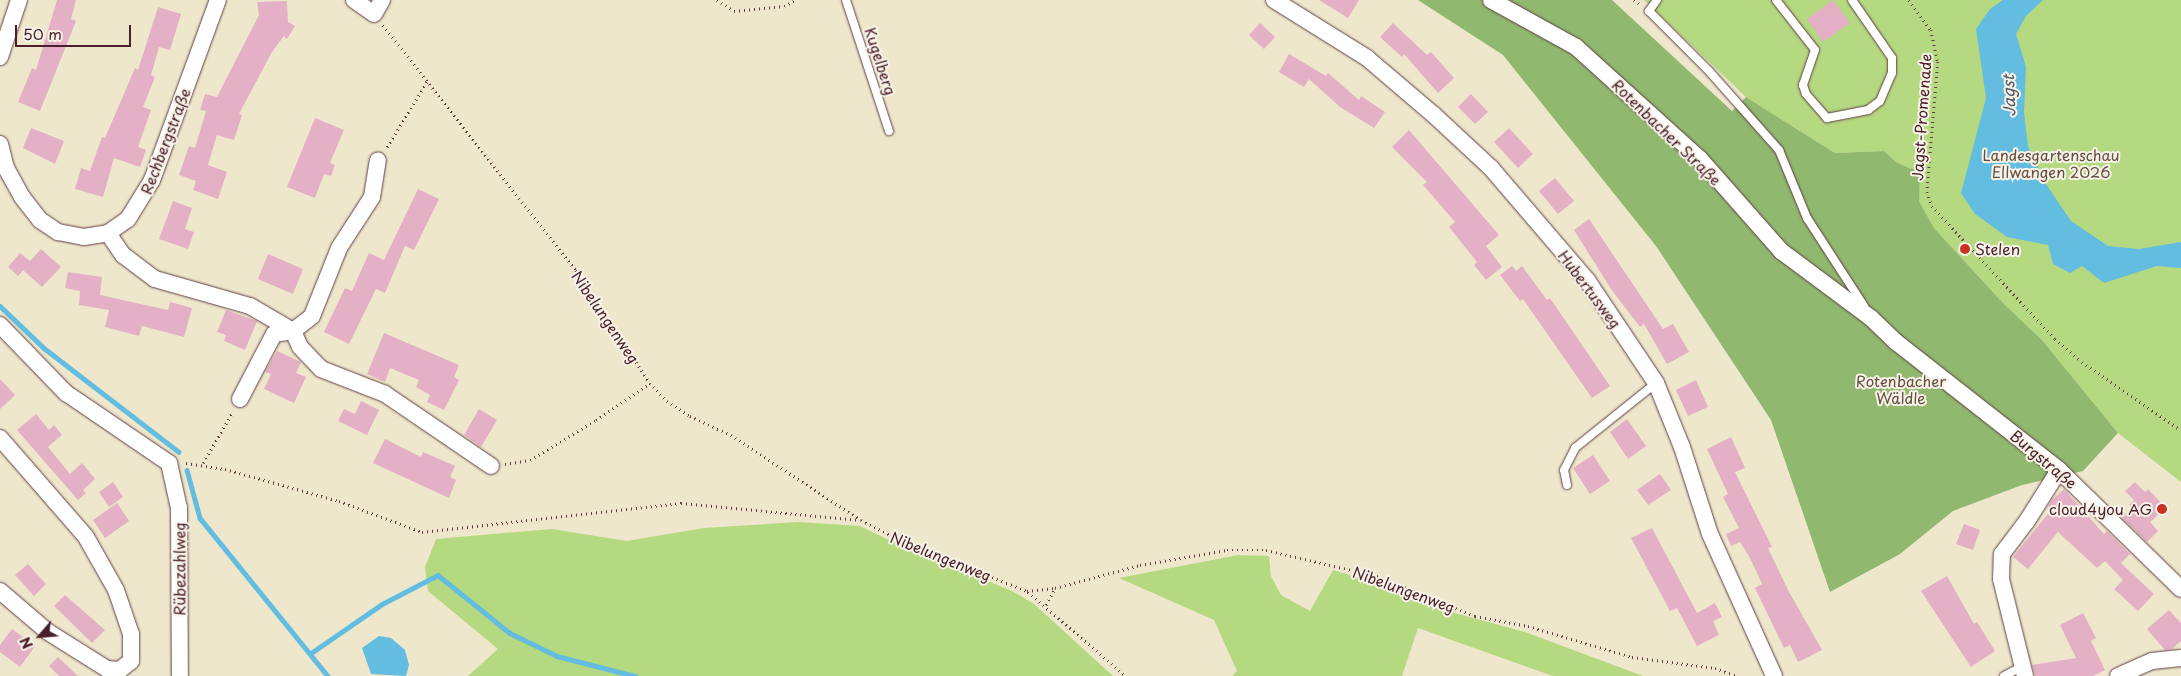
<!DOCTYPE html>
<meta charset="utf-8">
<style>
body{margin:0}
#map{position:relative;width:2181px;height:676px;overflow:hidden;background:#eee7cc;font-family:"Playpen Sans",sans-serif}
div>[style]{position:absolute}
.green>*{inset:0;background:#b5d981}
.forest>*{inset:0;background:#90b96f}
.water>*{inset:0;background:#62bde0}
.stream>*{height:4.5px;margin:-2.25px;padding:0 2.25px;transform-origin:2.25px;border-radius:2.25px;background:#62bde0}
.building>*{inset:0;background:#e4b0c5}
.path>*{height:2.5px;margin-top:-1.25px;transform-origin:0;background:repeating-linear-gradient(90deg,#633d43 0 1px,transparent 0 5px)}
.roads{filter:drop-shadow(0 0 1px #633d43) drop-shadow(0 0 1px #633d43)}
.service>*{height:8px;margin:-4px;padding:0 4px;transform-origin:4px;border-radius:4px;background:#fff}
.minor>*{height:16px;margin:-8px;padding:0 8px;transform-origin:8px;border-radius:8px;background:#fff}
.dots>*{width:14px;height:14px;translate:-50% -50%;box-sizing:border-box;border:2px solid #f7f3e8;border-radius:50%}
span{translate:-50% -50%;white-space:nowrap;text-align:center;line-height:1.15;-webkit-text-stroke:4px #f7f3e8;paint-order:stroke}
.street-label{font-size:15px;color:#4a1f2b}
.park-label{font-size:15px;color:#654e40}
.poi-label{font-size:15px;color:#4a1f2b}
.left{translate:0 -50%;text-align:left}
.right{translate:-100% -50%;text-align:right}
.water-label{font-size:16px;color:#52566a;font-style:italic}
.north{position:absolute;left:15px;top:611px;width:50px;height:50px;-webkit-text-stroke:4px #f7f3e8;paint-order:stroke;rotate:243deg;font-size:14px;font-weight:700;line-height:20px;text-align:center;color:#4a1f2b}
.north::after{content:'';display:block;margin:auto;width:18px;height:22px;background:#4a1f2b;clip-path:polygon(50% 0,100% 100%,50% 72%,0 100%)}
.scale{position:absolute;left:15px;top:25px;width:116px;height:22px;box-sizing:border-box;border:2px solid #4a1f2b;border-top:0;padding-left:6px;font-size:15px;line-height:18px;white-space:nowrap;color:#4a1f2b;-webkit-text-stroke:4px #f7f3e8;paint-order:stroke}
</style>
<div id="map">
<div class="green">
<div style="clip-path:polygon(1644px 0,2181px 0,2181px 482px,2118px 433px,2042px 340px,2003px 303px,1934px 228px,1919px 201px,1911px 169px,1896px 162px,1884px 151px,1835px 153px,1746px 97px)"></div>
<div style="clip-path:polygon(798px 522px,860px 526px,893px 542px,1012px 591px,1034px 604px,1113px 676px,468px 676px,498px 649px,428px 591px,425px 567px,436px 539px,552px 529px,627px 541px,704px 528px)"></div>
<div style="clip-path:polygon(1238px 555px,1269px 556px,1271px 576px,1281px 595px,1310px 611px,1333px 570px,1393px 588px,1440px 609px,1525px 632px,1643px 676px,1553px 676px,1418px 628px,1402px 676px,1232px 676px,1237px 671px,1214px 620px,1119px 578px)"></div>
</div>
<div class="forest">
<div style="clip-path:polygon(1418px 0,1612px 0,1732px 111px,1746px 97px,1835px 153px,1884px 151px,1896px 162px,1911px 169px,1920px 168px,1919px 201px,1934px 228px,2003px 303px,2042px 340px,2118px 433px,2083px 471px,2022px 485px,1953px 511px,1900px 554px,1830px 592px,1771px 420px,1656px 246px,1503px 55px)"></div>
</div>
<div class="water">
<div style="clip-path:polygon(2003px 0,2043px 0,2026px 16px,2016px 34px,2026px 67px,2024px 112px,2028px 146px,2046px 184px,2071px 221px,2108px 246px,2139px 249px,2181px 242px,2181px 268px,2157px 266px,2104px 283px,2082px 266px,2070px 273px,2053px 264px,2048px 245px,2007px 237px,1975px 214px,1961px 193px,1986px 98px,1976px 29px,1990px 9px)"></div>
<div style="clip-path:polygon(379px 636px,391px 638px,405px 650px,409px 665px,406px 676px,371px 674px,362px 648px)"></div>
</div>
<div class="stream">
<div style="left:0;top:306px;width:61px;rotate:43.7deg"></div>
<div style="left:44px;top:348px;width:170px;rotate:37.6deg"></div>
<div style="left:187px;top:470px;width:50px;rotate:74.8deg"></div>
<div style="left:200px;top:518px;width:203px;rotate:51deg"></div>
<div style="left:311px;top:653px;width:86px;rotate:-34.6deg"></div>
<div style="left:382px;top:604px;width:63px;rotate:-27.4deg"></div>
<div style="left:438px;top:575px;width:92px;rotate:38.9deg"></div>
<div style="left:510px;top:633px;width:52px;rotate:26.1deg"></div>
<div style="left:557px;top:656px;width:81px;rotate:14.4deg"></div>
</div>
<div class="building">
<div style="clip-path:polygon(57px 0,76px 0,71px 19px,76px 21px,40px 111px,18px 102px,32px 68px,36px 70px)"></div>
<div style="clip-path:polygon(1319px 0,1359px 0,1348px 18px)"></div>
<div style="clip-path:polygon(1833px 0,1850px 23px,1823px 42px,1807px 19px)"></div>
<div style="clip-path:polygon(287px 1px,288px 22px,295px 26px,287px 39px,284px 36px,272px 52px,239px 114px,242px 115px,234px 140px,217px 135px,208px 165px,227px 172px,218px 199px,193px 190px,196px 181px,179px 175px,189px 146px,195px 148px,206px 111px,200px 110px,205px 94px,217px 97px,259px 15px,257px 2px)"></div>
<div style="clip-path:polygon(158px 7px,181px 14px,170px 50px,159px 47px,151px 75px,155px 77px,143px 107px,151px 110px,138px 147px,146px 150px,140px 167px,114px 158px,103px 197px,75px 189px,81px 168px,90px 171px,102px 137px,105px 138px,135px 68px,138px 70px)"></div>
<div style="clip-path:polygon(1260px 23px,1275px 37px,1264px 49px,1249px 35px)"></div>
<div style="clip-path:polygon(1393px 23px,1427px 55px,1431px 52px,1454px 78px,1438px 93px,1404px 54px,1402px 57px,1380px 37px)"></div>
<div style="clip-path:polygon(1289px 54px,1326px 76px,1328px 73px,1359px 100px,1361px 96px,1385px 112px,1374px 128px,1340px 107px,1309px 79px,1304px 87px,1279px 72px)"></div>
<div style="clip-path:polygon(1471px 94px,1488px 112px,1475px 124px,1458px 107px)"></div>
<div style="clip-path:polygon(315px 118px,344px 130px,330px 163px,335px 165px,331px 176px,324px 174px,315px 198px,287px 187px)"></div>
<div style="clip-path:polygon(31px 128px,64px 141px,55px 164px,23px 148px)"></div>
<div style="clip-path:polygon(1509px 128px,1533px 154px,1518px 168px,1494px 142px)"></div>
<div style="clip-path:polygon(1409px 130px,1499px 235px,1486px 246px,1502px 267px,1486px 280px,1474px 265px,1477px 262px,1449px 227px,1455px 222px,1423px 185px,1427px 182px,1392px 147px)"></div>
<div style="clip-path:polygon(1555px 178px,1574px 201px,1558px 214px,1539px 191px)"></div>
<div style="clip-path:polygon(418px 189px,439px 199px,414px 250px,405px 246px,385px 293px,376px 289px,349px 344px,324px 332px,345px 288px,352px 291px,369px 253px,384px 260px)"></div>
<div style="clip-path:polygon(173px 201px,192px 208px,185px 229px,194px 232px,188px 249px,159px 239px)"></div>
<div style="clip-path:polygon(1589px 219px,1663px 329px,1673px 324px,1689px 352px,1667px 364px,1644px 324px,1640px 327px,1611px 289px,1574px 230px)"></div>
<div style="clip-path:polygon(41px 249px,61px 267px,42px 287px,23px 270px,18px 276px,8px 267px,20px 253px,30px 261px)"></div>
<div style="clip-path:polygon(268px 254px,303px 269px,293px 294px,258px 279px)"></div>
<div style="clip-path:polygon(1512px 266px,1516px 271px,1522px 266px,1547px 300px,1550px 298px,1610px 386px,1592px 398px,1523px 299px,1520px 301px,1500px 275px)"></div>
<div style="clip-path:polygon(68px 272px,102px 277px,100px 295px,168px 310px,170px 302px,192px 308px,184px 337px,142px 326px,139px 336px,105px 327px,109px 310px,79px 305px,80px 291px,65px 288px)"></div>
<div style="clip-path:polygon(226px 310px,257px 321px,245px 350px,224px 341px,226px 335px,217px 332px)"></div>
<div style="clip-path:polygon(384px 333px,459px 365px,454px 377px,459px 380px,444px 410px,427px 402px,430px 395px,416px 387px,419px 380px,390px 368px,385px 382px,367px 374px)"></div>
<div style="clip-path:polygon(277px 351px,301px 362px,296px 373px,306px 377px,294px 403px,264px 389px,271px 374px,265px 372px)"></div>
<div style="clip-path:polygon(0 379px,15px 395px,0 409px)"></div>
<div style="clip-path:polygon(1696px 380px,1708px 407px,1688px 416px,1676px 390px)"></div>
<div style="clip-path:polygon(361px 401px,379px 410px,367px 435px,338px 421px,344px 409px,355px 414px)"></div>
<div style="clip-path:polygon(479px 409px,497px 420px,481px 447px,464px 435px)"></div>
<div style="clip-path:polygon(36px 414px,49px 430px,54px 425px,62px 435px,48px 447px,70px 474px,82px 463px,95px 479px,83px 490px,86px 493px,78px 500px,17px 430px)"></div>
<div style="clip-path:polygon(1627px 419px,1646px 446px,1628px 459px,1610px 432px)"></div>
<div style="clip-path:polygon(1731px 437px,1745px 468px,1735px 472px,1772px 547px,1768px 548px,1788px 590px,1822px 650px,1798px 662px,1790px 645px,1784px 648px,1755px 588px,1762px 584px,1750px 558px,1740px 542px,1731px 546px,1726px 534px,1739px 528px,1723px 497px,1728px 494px,1707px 449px)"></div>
<div style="clip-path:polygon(385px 439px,421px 457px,423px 452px,455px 466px,450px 477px,456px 480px,449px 498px,373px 463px)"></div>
<div style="clip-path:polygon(1593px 455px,1610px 481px,1590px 494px,1573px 468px)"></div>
<div style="clip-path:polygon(1660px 474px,1671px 490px,1648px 505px,1637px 490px)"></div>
<div style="clip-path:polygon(113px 482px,123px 497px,109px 507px,99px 492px)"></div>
<div style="clip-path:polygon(2135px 482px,2145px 492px,2148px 489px,2166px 508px,2150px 522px,2158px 531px,2147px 542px,2122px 518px,2132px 508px,2129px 505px,2134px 500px,2125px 491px)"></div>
<div style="clip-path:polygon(2064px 489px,2104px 534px,2107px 531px,2130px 554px,2121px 563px,2154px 594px,2138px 611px,2114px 589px,2123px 580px,2105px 561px,2097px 568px,2058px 532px,2028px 569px,2013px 557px,2051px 510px,2048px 507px,2052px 500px)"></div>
<div style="clip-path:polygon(117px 503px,129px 521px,105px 538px,93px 520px)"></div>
<div style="clip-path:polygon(1964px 524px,1980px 530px,1973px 550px,1956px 544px)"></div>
<div style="clip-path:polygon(1652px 528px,1697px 613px,1715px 603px,1722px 617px,1713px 621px,1719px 635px,1697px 646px,1677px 608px,1670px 611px,1631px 538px)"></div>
<div style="clip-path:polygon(28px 564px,46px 584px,34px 596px,15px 575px)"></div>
<div style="clip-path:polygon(1947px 576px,1974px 624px,1977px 622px,1995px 651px,1971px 667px,1921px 591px)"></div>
<div style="clip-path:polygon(65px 595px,105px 630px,92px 643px,54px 606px)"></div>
<div style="clip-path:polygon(2169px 610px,2181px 623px,2181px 641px,2172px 649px,2165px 650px,2147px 629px)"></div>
<div style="clip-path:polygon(2083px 613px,2096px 638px,2091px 641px,2105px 670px,2093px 676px,2035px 676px,2032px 665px,2076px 658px,2060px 625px)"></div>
<div style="clip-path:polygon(12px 629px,35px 646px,20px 667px,0 652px,0 645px)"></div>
<div style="clip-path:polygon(58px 657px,78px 676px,59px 676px,49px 666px)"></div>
</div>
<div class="path">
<div style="left:717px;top:0;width:20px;rotate:33deg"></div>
<div style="left:734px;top:11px;width:50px;rotate:-5.7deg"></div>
<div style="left:784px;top:6px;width:13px;rotate:-27deg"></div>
<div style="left:1634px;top:0;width:7px;rotate:34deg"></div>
<div style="left:1909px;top:0;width:37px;rotate:54deg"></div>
<div style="left:1931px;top:30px;width:33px;rotate:78deg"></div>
<div style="left:1938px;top:62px;width:130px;rotate:94.8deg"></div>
<div style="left:1927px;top:192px;width:15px;rotate:70deg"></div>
<div style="left:1932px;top:206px;width:181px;rotate:47.2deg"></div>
<div style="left:2055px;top:339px;width:35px;rotate:40deg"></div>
<div style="left:2082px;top:362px;width:120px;rotate:34.5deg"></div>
<div style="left:383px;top:25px;width:312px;rotate:51.8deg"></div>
<div style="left:576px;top:270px;width:135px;rotate:56.8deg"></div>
<div style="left:650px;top:383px;width:25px;rotate:47deg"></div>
<div style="left:667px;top:401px;width:27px;rotate:33deg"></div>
<div style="left:690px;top:416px;width:45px;rotate:24.9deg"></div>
<div style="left:731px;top:435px;width:155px;rotate:33.2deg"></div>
<div style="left:861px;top:520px;width:48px;rotate:27.1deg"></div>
<div style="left:904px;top:542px;width:132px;rotate:21.7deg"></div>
<div style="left:1027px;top:591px;width:28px;rotate:-6deg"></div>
<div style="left:1055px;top:588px;width:88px;rotate:-15.1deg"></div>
<div style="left:1140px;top:565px;width:88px;rotate:-9.8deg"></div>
<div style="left:1227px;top:550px;width:39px"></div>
<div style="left:1266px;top:550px;width:114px;rotate:13.2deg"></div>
<div style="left:1377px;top:576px;width:106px;rotate:22.2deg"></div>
<div style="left:1475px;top:616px;width:54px;rotate:10.7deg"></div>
<div style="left:1528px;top:626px;width:109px;rotate:16.6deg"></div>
<div style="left:1632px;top:657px;width:84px;rotate:7.5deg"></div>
<div style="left:1715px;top:668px;width:23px;rotate:20deg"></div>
<div style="left:387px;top:147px;width:79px;rotate:-58.5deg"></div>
<div style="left:186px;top:463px;width:39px;rotate:9deg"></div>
<div style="left:225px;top:469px;width:118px;rotate:15.7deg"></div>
<div style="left:339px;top:501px;width:89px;rotate:20.5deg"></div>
<div style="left:422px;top:532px;width:261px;rotate:-6.4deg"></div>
<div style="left:681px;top:503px;width:180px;rotate:5.4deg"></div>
<div style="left:203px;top:463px;width:58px;rotate:-59.9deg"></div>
<div style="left:505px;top:464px;width:25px;rotate:-9deg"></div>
<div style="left:530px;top:460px;width:77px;rotate:-31.2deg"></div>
<div style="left:596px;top:420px;width:65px;rotate:-34.4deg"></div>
<div style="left:1028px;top:592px;width:129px;rotate:40.6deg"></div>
<div style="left:1046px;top:605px;width:19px;rotate:-62deg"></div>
</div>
<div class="roads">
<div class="service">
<div style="left:846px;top:0;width:138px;rotate:71.8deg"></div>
<div style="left:1657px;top:0;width:14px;rotate:126deg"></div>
<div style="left:1649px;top:11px;width:85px;rotate:45deg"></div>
<div style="left:1709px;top:71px;width:106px;rotate:48.5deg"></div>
<div style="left:1779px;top:150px;width:74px;rotate:67.6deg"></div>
<div style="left:1807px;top:218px;width:105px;rotate:57.1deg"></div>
<div style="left:1776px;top:0;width:63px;rotate:52deg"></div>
<div style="left:1815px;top:50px;width:37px;rotate:109deg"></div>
<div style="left:1803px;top:85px;width:9px;rotate:72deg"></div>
<div style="left:1806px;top:94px;width:32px;rotate:49deg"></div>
<div style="left:1827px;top:118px;width:42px;rotate:-11deg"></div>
<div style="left:1868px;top:110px;width:15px;rotate:-37deg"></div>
<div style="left:1880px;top:101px;width:30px;rotate:-67deg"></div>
<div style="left:1892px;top:73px;width:15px;rotate:-90deg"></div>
<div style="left:1892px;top:58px;width:70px;rotate:-124.6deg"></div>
<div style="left:1567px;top:485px;width:15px;rotate:-101deg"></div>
<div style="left:1564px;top:470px;width:25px;rotate:-63deg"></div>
<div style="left:1575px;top:448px;width:104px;rotate:-38.7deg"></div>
<div style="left:2004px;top:676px;width:20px;rotate:-27deg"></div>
</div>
<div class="minor">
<div style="left:354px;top:0;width:24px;rotate:35deg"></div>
<div style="left:374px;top:14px;width:16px;rotate:-60deg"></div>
<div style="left:1274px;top:0;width:110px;rotate:31.9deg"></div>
<div style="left:1367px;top:58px;width:88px;rotate:40.4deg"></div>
<div style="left:1434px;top:115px;width:78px;rotate:42.9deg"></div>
<div style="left:1491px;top:168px;width:148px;rotate:49.4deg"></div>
<div style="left:1587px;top:280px;width:124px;rotate:56.2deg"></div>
<div style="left:1656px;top:383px;width:69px;rotate:67.9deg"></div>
<div style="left:1682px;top:447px;width:91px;rotate:72.2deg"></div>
<div style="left:1710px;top:534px;width:156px;rotate:65.7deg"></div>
<div style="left:1491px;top:0;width:97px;rotate:28.9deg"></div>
<div style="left:1576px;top:47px;width:167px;rotate:42.1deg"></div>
<div style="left:1700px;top:159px;width:123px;rotate:48.6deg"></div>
<div style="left:1781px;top:251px;width:112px;rotate:36.7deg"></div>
<div style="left:1871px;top:318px;width:35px;rotate:44deg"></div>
<div style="left:1896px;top:342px;width:207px;rotate:38.1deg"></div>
<div style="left:2059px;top:470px;width:170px;rotate:44.3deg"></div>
<div style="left:0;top:57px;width:60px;rotate:-71.6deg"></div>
<div style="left:0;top:144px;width:25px;rotate:76deg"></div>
<div style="left:6px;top:168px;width:33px;rotate:61deg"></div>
<div style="left:22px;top:197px;width:29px;rotate:52deg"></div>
<div style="left:40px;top:220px;width:22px;rotate:34deg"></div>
<div style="left:58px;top:232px;width:26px;rotate:11deg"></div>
<div style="left:84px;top:237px;width:24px;rotate:-9deg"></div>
<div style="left:108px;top:233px;width:24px;rotate:-35deg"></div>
<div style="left:128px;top:219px;width:46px;rotate:-58.4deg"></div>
<div style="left:152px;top:180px;width:192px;rotate:-69.9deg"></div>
<div style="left:108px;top:233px;width:27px;rotate:56deg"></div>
<div style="left:123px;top:255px;width:40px;rotate:37deg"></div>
<div style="left:155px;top:279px;width:99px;rotate:15.9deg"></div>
<div style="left:250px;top:306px;width:50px;rotate:30.2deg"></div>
<div style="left:293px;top:331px;width:17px;rotate:66deg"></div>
<div style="left:300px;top:347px;width:30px;rotate:46deg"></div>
<div style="left:321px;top:369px;width:69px;rotate:21.3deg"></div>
<div style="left:385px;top:394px;width:128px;rotate:34.2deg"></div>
<div style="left:0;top:325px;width:95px;rotate:45.9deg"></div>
<div style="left:66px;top:393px;width:125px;rotate:34.2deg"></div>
<div style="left:169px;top:463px;width:46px;rotate:77.5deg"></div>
<div style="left:179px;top:508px;width:168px;rotate:89.7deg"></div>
<div style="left:240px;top:399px;width:73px;rotate:-62.4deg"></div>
<div style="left:274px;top:334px;width:19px;rotate:-9deg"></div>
<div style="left:293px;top:331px;width:24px;rotate:-38deg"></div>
<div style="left:312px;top:316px;width:73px;rotate:-68.3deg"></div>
<div style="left:339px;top:248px;width:61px;rotate:-57.1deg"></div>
<div style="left:372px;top:197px;width:37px;rotate:-81deg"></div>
<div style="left:0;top:438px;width:131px;rotate:49deg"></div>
<div style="left:86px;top:537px;width:61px;rotate:60.5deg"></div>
<div style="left:116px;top:590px;width:46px;rotate:71.2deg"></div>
<div style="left:131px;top:634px;width:27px;rotate:90deg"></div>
<div style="left:131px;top:661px;width:14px;rotate:141deg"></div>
<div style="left:120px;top:670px;width:13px;rotate:-176deg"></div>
<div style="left:107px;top:669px;width:70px;rotate:-147.9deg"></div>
<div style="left:48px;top:632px;width:63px;rotate:-139.5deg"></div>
<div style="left:2025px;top:676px;width:100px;rotate:-103.9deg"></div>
<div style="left:2001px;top:579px;width:25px;rotate:-88deg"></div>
<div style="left:2002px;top:554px;width:41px;rotate:-52.9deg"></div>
<div style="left:2027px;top:521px;width:60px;rotate:-57.9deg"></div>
<div style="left:2118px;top:676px;width:37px;rotate:-24deg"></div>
<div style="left:2152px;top:661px;width:29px;rotate:-6deg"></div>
</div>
</div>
<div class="dots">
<div style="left:1965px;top:249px;background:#c8321e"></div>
<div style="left:2162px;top:509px;background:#c8321e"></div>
</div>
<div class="street-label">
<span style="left:881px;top:61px;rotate:72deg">Kugelberg</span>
<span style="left:1921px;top:117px;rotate:-86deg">Jagst-Promenade</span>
<span style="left:1667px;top:132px;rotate:44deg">Rotenbacher Straße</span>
<span style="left:165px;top:141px;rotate:-69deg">Rechbergstraße</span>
<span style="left:1590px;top:289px;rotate:53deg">Hubertusweg</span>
<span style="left:606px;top:317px;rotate:56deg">Nibelungenweg</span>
<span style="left:2044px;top:459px;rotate:40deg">Burgstraße</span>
<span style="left:941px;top:556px;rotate:22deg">Nibelungenweg</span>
<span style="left:179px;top:569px;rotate:-90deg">Rübezahlweg</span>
<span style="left:1404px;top:589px;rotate:20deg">Nibelungenweg</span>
</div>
<div class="park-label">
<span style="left:2051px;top:163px">Landesgartenschau<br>Ellwangen 2026</span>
<span style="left:1901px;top:389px">Rotenbacher<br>Wäldle</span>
</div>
<div class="poi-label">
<span class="left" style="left:1975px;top:249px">Stelen</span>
<span class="right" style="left:2152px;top:509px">cloud4you AG</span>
</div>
<div class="water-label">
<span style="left:2008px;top:96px;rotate:-92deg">Jagst</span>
</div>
<div class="north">N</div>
<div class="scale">50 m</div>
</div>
